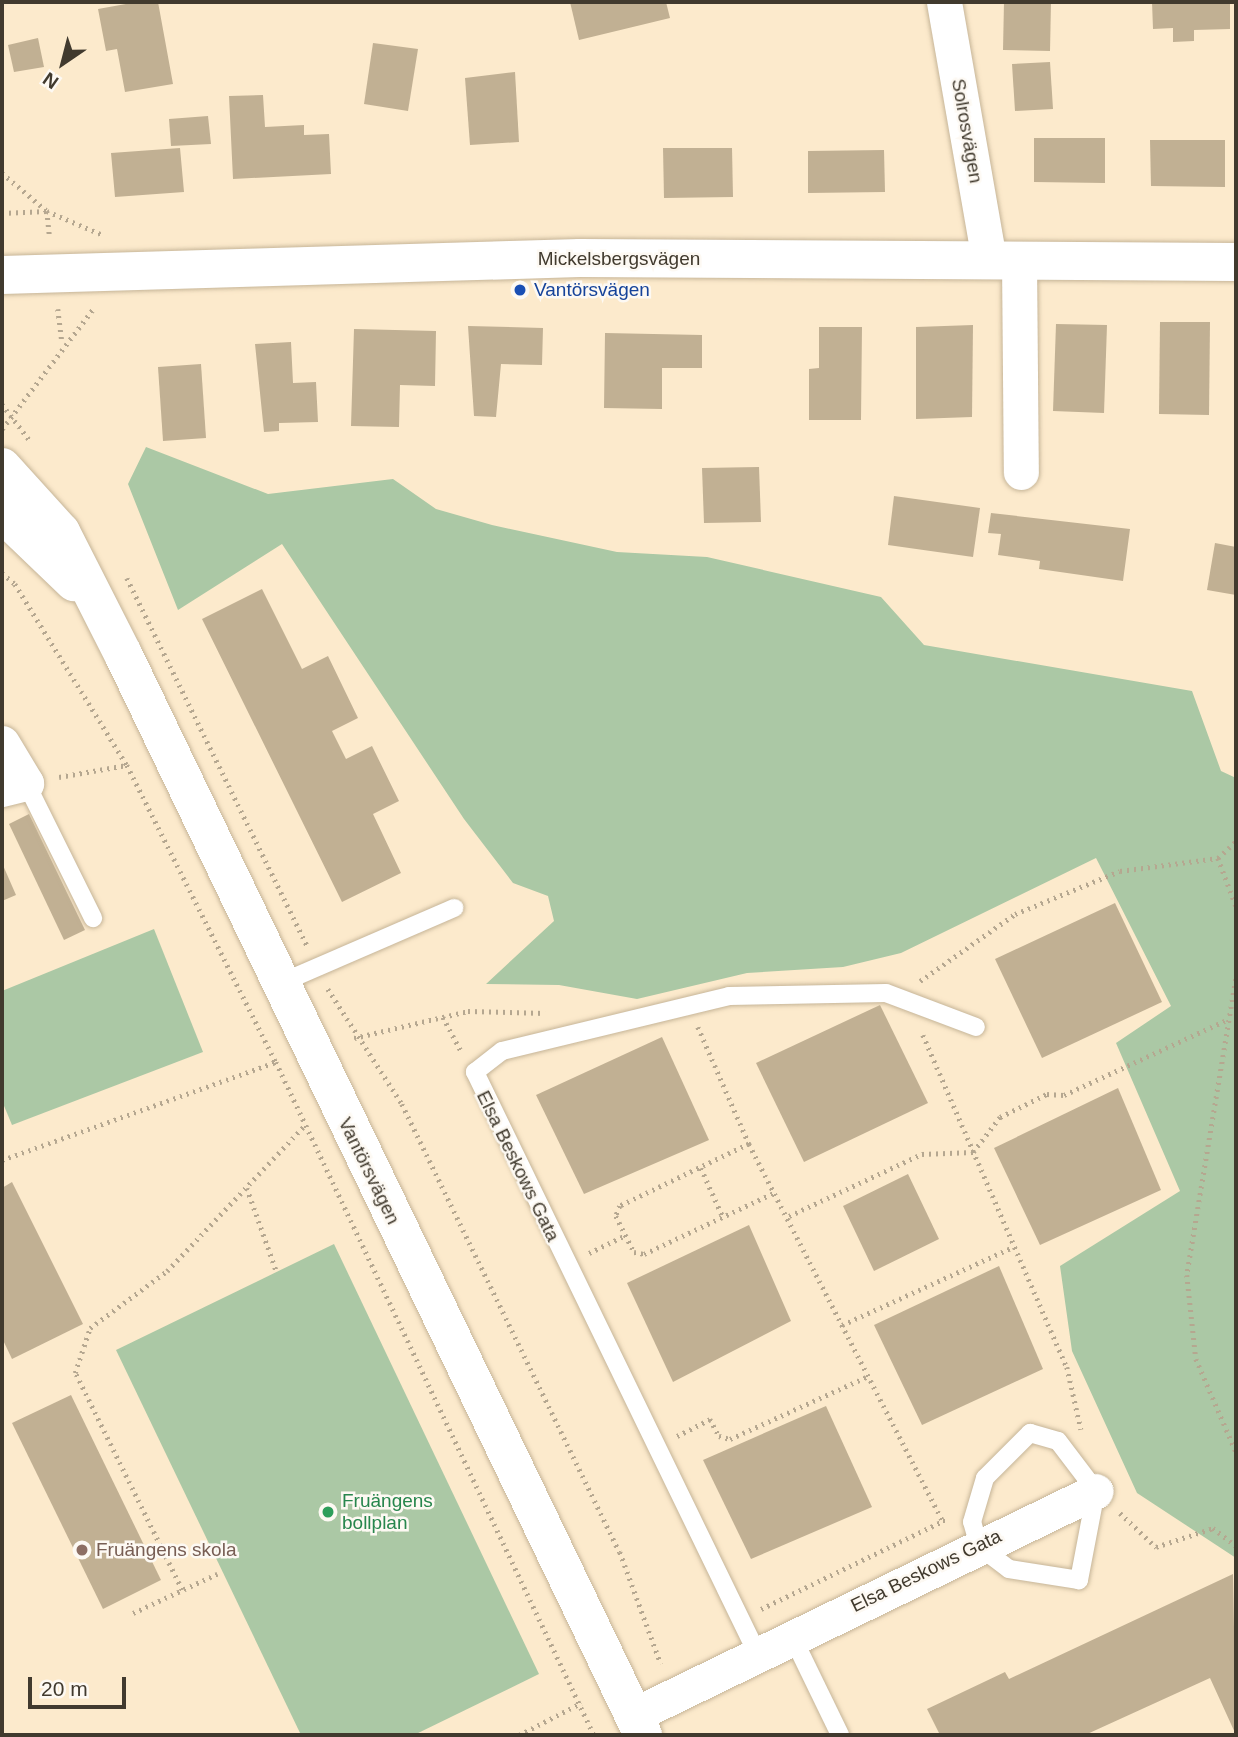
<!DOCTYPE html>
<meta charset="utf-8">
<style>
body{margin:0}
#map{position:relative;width:1238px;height:1737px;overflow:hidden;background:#fceacc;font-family:Arial,sans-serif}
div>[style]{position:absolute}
.green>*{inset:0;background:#abc8a5}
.building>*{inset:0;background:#c1b093}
.path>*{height:4.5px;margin-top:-2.25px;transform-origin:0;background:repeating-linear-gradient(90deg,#b5a790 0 2px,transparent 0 7px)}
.roads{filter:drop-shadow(0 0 2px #c6b598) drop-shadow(0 0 2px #c6b598)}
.lane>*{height:18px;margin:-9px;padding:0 9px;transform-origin:9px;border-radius:9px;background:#fff}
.street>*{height:35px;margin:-17.5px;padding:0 17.5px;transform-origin:17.5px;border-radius:17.5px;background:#fff}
.secondary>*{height:38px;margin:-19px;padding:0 19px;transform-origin:19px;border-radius:19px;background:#fff}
.dots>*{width:19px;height:19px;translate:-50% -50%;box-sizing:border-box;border:4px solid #fdf9f3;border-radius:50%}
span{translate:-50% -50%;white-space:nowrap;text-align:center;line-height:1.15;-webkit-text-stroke:5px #fdf9f3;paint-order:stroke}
.street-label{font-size:19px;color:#413a2e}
.transit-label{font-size:19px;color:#164399}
.left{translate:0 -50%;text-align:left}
.leisure-label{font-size:19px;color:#27864d}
.education-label{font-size:19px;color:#785e54}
.frame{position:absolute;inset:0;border:4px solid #413a2e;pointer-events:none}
.north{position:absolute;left:28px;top:28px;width:70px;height:70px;-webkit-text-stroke:5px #fdf9f3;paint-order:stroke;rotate:215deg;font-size:19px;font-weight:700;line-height:28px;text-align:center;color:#413a2e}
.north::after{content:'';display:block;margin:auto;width:24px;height:32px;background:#413a2e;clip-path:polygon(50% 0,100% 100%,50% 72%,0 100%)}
.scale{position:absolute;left:28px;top:1677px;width:98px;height:32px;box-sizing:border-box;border:4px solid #413a2e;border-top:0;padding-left:9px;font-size:21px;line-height:24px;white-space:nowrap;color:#413a2e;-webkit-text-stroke:5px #fdf9f3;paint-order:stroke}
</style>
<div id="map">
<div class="green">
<div style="clip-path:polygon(146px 447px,268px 494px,393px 479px,436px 509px,492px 525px,617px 552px,707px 557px,881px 597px,924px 645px,1192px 691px,1221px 771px,1236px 778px,1236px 1558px,1137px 1493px,1072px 1351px,1060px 1266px,1180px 1191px,1116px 1043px,1171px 1006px,1096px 858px,901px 953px,843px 967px,747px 973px,637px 999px,559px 985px,486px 984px,554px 921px,548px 896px,513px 883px,464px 819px,282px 544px,178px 610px,128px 484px)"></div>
<div style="clip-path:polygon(154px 929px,203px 1052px,12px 1125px,2px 1101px,2px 991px)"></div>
<div style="clip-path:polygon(334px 1244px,539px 1674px,414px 1735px,301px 1735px,116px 1350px)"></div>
</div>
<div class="building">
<div style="clip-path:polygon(137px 2px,158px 2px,173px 84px,125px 92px,117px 49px,106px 51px,98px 9px)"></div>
<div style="clip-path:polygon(570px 2px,666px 2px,670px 18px,579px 40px)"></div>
<div style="clip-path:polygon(1004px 2px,1051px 2px,1050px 51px,1003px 50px)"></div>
<div style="clip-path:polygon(1152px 2px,1230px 2px,1230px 29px,1194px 30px,1194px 41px,1173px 42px,1173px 28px,1153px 29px)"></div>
<div style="clip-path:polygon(38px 38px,44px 67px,14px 72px,8px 45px)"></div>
<div style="clip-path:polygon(373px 43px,418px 49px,408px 111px,364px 104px)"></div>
<div style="clip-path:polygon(1050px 62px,1053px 109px,1015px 111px,1012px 64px)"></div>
<div style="clip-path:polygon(515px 72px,519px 142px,470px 145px,465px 78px)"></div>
<div style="clip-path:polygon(263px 95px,265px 127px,304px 125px,304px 135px,329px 134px,331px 174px,233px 179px,229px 96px)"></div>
<div style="clip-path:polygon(208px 116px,211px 144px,171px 146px,169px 119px)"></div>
<div style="clip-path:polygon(1034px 138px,1105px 138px,1105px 183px,1034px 182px)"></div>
<div style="clip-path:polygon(1150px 140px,1225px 140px,1225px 187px,1151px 186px)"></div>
<div style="clip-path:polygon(180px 148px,184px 192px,115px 197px,111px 153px)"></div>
<div style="clip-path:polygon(663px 148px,732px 148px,733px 197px,664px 198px)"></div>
<div style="clip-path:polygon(884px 150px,885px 192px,808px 193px,808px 151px)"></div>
<div style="clip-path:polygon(1160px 322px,1210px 322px,1209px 415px,1159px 414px)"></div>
<div style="clip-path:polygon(1056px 324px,1107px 325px,1104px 413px,1053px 411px)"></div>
<div style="clip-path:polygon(973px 325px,972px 417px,916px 419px,916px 327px)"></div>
<div style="clip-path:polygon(468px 326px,543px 328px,542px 365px,501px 364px,496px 417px,474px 416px)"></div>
<div style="clip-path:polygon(819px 327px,862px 327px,861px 420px,809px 420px,809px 369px,819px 368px)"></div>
<div style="clip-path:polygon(354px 329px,436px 331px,435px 386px,400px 385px,399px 427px,351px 426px)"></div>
<div style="clip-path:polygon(605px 333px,702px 335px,702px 368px,662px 368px,662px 409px,604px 408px)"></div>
<div style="clip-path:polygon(291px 342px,293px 383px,316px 382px,318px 422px,279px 423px,279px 431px,264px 432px,255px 344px)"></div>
<div style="clip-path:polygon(201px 364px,206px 438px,163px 441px,158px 367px)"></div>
<div style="clip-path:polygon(759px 467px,761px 522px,704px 523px,702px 468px)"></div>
<div style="clip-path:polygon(894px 496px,980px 508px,973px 557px,888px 545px)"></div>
<div style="clip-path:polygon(991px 513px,1130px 529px,1123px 581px,1039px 569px,1040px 561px,998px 555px,1001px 534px,988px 533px)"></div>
<div style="clip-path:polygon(1215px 543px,1236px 547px,1236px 595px,1207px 590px)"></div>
<div style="clip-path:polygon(262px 589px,302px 669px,328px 656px,358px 718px,332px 731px,346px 759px,372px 746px,399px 801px,373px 814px,401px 873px,342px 902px,202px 619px)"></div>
<div style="clip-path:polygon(29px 814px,85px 930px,64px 940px,9px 824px)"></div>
<div style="clip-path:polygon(2px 863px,16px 895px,2px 901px)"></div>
<div style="clip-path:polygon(1115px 903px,1162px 1002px,1042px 1058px,995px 959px)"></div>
<div style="clip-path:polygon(880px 1005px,928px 1103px,804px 1162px,756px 1063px)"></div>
<div style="clip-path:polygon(662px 1037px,709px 1140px,584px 1194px,536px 1095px)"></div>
<div style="clip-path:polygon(1118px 1088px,1161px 1190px,1040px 1245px,994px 1148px)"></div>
<div style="clip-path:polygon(908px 1174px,939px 1239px,874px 1271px,843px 1206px)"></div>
<div style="clip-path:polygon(12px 1182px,83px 1324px,12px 1359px,2px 1338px,2px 1188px)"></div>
<div style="clip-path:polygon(749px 1225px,791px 1321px,673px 1382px,627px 1283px)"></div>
<div style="clip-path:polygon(999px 1266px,1043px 1369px,922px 1425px,874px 1325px)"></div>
<div style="clip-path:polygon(71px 1395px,161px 1580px,103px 1609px,12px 1423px)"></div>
<div style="clip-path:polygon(826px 1406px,872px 1507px,751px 1559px,703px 1460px)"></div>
<div style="clip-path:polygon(1233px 1574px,1236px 1735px,1210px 1678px,1085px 1735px,940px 1735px,927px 1709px,1005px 1672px,1009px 1679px)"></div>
</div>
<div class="path">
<div style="left:2px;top:173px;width:59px;rotate:40.2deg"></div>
<div style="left:47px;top:211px;width:27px;rotate:84deg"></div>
<div style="left:2px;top:213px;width:45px;rotate:-2.5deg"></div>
<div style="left:47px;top:211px;width:61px;rotate:23.2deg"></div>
<div style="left:58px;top:309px;width:33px;rotate:83deg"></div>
<div style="left:2px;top:404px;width:48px;rotate:52.7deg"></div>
<div style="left:2px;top:429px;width:151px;rotate:-52.8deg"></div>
<div style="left:2px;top:573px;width:17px;rotate:40deg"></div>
<div style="left:15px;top:584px;width:213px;rotate:58.3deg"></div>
<div style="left:127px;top:765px;width:332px;rotate:63.4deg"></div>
<div style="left:276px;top:1062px;width:744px;rotate:64.71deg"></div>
<div style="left:127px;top:578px;width:411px;rotate:63.9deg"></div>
<div style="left:59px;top:777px;width:69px;rotate:-10deg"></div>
<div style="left:1218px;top:858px;width:51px;rotate:69.4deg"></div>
<div style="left:1236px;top:979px;width:300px;rotate:99.4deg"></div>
<div style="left:1187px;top:1275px;width:84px;rotate:83.9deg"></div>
<div style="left:1196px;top:1359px;width:101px;rotate:66.7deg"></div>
<div style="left:920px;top:981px;width:116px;rotate:-35.2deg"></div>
<div style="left:1015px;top:914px;width:113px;rotate:-22.3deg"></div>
<div style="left:1120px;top:871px;width:99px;rotate:-7.6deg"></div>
<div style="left:1218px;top:858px;width:25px;rotate:-43deg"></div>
<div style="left:328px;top:989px;width:137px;rotate:57.2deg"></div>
<div style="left:402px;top:1104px;width:498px;rotate:64.1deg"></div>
<div style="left:620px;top:1552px;width:119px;rotate:69.9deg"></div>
<div style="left:443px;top:1017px;width:38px;rotate:62deg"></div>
<div style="left:698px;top:1027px;width:128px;rotate:66.4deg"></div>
<div style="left:749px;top:1144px;width:424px;rotate:62.8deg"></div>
<div style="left:943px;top:1521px;width:7px"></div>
<div style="left:923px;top:1035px;width:362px;rotate:66.6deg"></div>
<div style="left:1067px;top:1367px;width:64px;rotate:77.3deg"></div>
<div style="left:354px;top:1038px;width:117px;rotate:-13.3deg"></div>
<div style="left:468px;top:1011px;width:77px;rotate:1.5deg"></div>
<div style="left:749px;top:1144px;width:143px;rotate:154.3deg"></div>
<div style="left:620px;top:1206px;width:11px;rotate:112deg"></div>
<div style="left:616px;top:1216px;width:40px;rotate:63.4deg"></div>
<div style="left:634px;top:1252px;width:10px;rotate:11deg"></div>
<div style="left:644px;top:1254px;width:146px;rotate:-25.2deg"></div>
<div style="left:2px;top:1160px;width:291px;rotate:-19.7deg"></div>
<div style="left:701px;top:1168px;width:54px;rotate:65.8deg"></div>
<div style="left:247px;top:1188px;width:87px;rotate:70.5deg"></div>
<div style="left:789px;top:1216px;width:147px;rotate:-25deg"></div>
<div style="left:922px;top:1154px;width:51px;rotate:-2.2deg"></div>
<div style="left:973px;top:1152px;width:44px;rotate:-52.4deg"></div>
<div style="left:1000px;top:1117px;width:52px;rotate:-26.1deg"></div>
<div style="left:1047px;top:1094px;width:17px;rotate:3deg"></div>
<div style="left:1064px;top:1095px;width:179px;rotate:-24.8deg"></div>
<div style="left:589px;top:1253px;width:41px;rotate:-25.9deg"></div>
<div style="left:842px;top:1325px;width:188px;rotate:-24.5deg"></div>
<div style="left:677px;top:1436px;width:37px;rotate:-27deg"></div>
<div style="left:710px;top:1419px;width:19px;rotate:62deg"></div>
<div style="left:719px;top:1436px;width:11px;rotate:15deg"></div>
<div style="left:730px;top:1439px;width:152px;rotate:-24.5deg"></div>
<div style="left:1120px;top:1513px;width:50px;rotate:43.4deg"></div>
<div style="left:1156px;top:1547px;width:60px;rotate:-18.4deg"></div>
<div style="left:1213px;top:1528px;width:29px;rotate:38deg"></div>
<div style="left:182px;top:1590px;width:242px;rotate:-116.2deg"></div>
<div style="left:75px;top:1373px;width:47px;rotate:-71.6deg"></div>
<div style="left:90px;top:1328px;width:96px;rotate:-36.5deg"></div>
<div style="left:167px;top:1271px;width:201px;rotate:-46.6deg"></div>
<div style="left:761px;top:1609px;width:202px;rotate:-25.8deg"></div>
<div style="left:133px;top:1613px;width:93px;rotate:-24.9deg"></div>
<div style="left:519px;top:1735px;width:70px;rotate:-27.3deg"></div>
</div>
<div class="roads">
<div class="lane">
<div style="left:26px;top:783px;width:151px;rotate:63.6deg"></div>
<div style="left:281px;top:983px;width:189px;rotate:-23.4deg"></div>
<div style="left:1030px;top:1433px;width:29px;rotate:16deg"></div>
<div style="left:1058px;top:1441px;width:63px;rotate:52.8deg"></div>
<div style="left:1096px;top:1491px;width:91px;rotate:100.8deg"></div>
<div style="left:1079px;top:1580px;width:71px;rotate:-171.1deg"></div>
<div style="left:1009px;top:1569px;width:38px;rotate:-143deg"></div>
<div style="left:979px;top:1546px;width:25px;rotate:-106deg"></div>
<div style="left:972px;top:1522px;width:46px;rotate:-73.5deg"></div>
<div style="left:985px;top:1478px;width:64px;rotate:-45deg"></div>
<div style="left:792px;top:1636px;width:110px;rotate:64.1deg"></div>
<div style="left:757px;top:1653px;width:646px;rotate:-115.89deg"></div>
<div style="left:475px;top:1072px;width:34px;rotate:-38deg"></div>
<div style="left:502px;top:1051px;width:234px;rotate:-13.6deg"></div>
<div style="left:729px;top:996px;width:157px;rotate:-1.1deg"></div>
<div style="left:886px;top:993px;width:96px;rotate:20.7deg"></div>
</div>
<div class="street">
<div style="left:944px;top:2px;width:262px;rotate:80.1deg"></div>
<div style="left:1019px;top:260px;width:212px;rotate:89.5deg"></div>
<div style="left:2px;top:743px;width:47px;rotate:59deg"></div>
<div style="left:26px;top:783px;width:25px;rotate:166deg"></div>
<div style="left:634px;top:1715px;width:513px;rotate:-25.87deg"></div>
</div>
<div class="secondary">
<div style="left:2px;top:275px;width:578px;rotate:-1.68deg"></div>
<div style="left:580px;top:258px;width:656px;rotate:0.35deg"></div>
<div style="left:2px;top:467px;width:88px;rotate:47.8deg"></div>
<div style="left:61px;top:532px;width:137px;rotate:63.1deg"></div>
<div style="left:123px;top:654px;width:1200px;rotate:64.31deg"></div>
<div style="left:2px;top:513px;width:100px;rotate:43.8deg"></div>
</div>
</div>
<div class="dots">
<div style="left:520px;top:290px;background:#1a4fb4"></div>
<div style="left:328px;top:1512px;background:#2e9e5b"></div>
<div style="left:82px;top:1550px;background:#8d6e63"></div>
</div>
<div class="street-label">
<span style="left:967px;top:131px;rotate:80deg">Solrosvägen</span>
<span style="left:619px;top:259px">Mickelsbergsvägen</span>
<span style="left:518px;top:1166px;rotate:64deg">Elsa Beskows Gata</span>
<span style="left:369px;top:1171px;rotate:64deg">Vantörsvägen</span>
<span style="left:926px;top:1571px;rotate:-26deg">Elsa Beskows Gata</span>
</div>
<div class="transit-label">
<span class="left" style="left:534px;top:290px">Vantörsvägen</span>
</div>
<div class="leisure-label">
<span class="left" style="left:342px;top:1512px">Fruängens<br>bollplan</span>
</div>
<div class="education-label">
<span class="left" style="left:96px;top:1550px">Fruängens skola</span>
</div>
<div class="frame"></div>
<div class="north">N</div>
<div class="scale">20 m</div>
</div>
